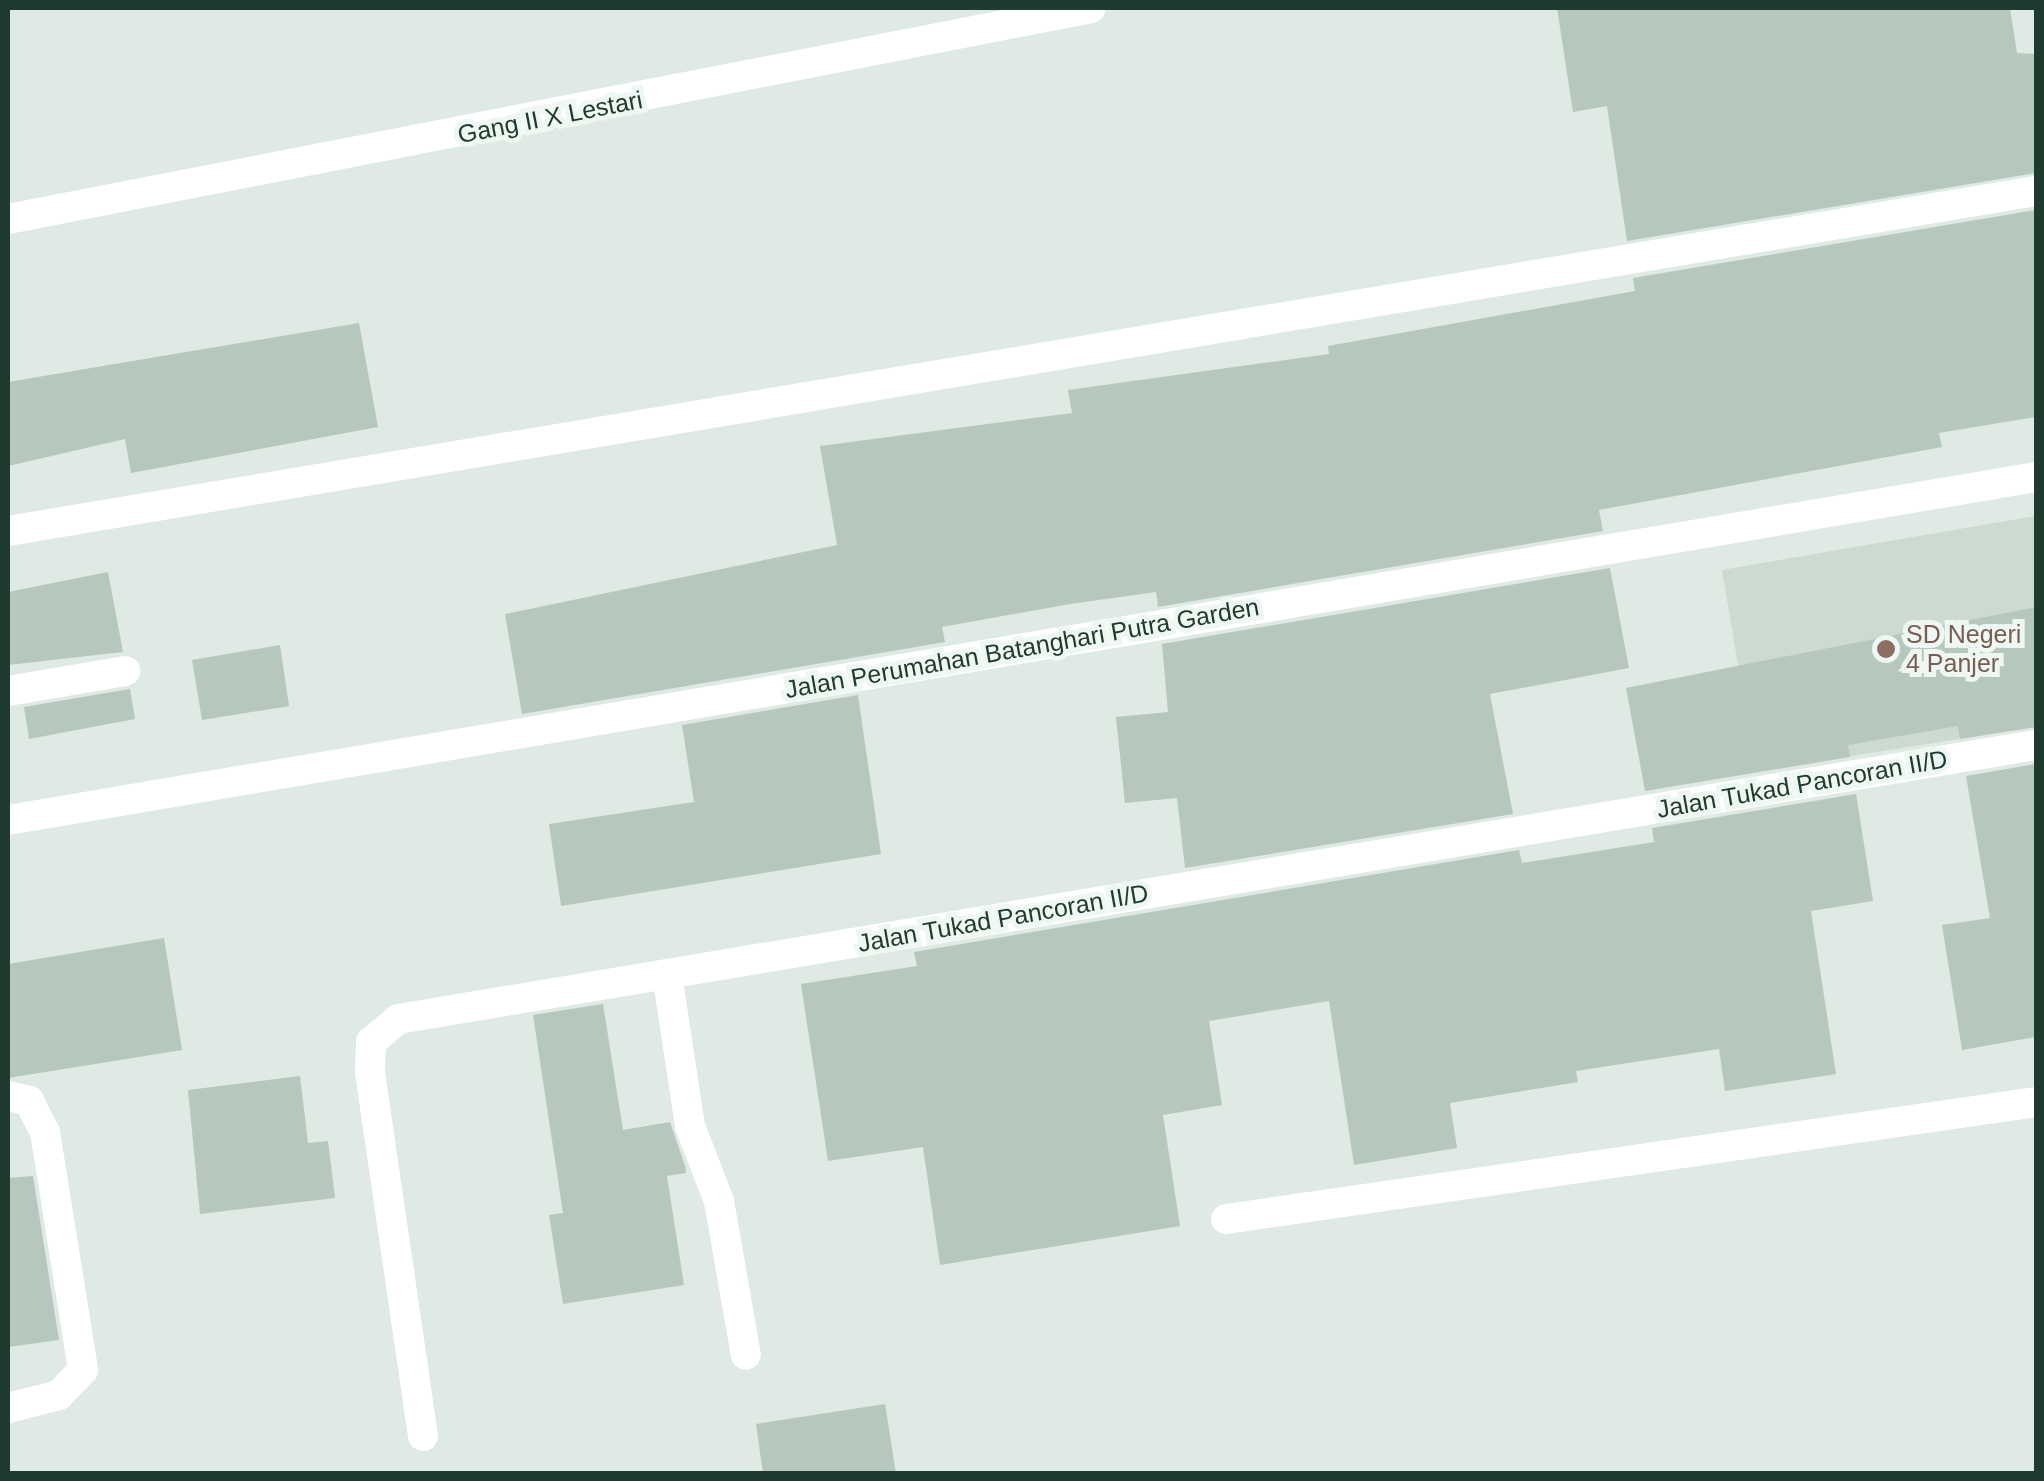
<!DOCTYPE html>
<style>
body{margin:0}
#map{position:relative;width:2044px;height:1481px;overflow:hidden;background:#deeae3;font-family:Helvetica,sans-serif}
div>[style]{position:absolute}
.built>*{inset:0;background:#ccdad1}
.building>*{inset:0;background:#b6c7be}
.minor>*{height:30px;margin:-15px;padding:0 15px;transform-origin:15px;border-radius:15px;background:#fff}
.dots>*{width:28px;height:28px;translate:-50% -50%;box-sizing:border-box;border:5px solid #eef7f1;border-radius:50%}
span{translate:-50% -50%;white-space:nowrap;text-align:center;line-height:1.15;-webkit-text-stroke:10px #eef7f1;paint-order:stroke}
.street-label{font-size:25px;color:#1f3a2e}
.education-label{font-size:25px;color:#785e54}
.left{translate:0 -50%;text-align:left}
.frame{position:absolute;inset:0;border:10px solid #1f3a2e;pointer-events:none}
</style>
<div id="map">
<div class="built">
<div style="clip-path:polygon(2036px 516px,2036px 727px,1756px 771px,1722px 570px)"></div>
</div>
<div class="building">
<div style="clip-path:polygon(1557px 8px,2010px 8px,2017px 53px,2036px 54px,2036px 173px,1627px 241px,1607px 106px,1573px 112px)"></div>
<div style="clip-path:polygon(2036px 210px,2036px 417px,1939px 433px,1942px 447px,1599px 510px,1603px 531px,1158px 607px,1156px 592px,1070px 604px,942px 627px,945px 642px,522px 714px,505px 614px,837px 545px,820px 446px,1072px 413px,1068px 390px,1329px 354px,1328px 346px,1635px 291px,1633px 278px)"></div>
<div style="clip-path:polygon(359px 323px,378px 427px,131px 473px,125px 439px,8px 466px,8px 382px)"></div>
<div style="clip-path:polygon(1610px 568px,1629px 668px,1490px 694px,1513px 814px,1185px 868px,1177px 798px,1125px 803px,1116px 717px,1168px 712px,1162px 644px)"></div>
<div style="clip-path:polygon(108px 572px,123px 652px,8px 665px,8px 592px)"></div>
<div style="clip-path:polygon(2036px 607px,2036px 727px,1960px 739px,1958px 726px,1848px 745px,1850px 757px,1645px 791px,1626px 688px)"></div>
<div style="clip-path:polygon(280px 645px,289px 706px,202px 720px,192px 660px)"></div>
<div style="clip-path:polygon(130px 689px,135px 719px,29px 739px,24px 707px)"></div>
<div style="clip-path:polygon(858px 695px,881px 854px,561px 906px,549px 824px,694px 802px,682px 725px)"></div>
<div style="clip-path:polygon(2036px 764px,2036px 1037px,1962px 1050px,1942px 925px,1990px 918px,1966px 776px)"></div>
<div style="clip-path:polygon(1856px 794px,1873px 901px,1811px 911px,1836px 1074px,1725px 1091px,1719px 1049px,1576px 1071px,1578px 1082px,1450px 1103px,1457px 1148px,1354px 1165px,1329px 1001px,1209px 1021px,1222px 1105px,1163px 1115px,1180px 1226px,940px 1265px,923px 1147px,828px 1161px,801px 984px,917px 966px,914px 952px,1519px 850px,1522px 863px,1654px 842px,1652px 828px)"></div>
<div style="clip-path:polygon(164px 938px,182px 1050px,8px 1078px,8px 964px)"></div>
<div style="clip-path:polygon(603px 1004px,623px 1130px,670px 1122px,685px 1166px,686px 1173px,667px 1176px,684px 1285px,563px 1304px,549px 1215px,563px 1213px,533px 1015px)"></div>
<div style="clip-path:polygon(300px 1076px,308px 1143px,328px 1141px,335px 1198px,200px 1214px,188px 1090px)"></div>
<div style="clip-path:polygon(33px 1176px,59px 1340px,8px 1347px,8px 1178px)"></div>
<div style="clip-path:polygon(885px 1404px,896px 1474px,763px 1474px,756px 1424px)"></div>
</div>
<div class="minor">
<div style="left:8px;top:219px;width:1103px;rotate:-11.02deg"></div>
<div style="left:8px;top:531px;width:2056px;rotate:-9.52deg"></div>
<div style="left:8px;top:691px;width:119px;rotate:-9.7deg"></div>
<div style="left:8px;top:820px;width:2057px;rotate:-9.6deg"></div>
<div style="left:667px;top:974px;width:154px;rotate:81.4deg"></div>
<div style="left:690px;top:1126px;width:80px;rotate:68.9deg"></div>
<div style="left:719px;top:1201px;width:156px;rotate:80.1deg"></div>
<div style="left:8px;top:1096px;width:22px;rotate:13deg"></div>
<div style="left:29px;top:1101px;width:35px;rotate:63deg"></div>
<div style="left:45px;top:1132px;width:241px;rotate:80.9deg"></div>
<div style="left:83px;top:1370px;width:35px;rotate:134deg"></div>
<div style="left:59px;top:1395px;width:53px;rotate:165.7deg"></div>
<div style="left:1226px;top:1219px;width:818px;rotate:-8.22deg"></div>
<div style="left:423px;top:1436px;width:369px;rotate:-98.3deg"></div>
<div style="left:370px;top:1071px;width:29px;rotate:-88deg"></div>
<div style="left:371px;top:1042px;width:35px;rotate:-40deg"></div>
<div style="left:398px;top:1019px;width:1661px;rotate:-9.5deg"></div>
</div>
<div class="dots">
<div style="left:1886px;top:649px;background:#8d6e63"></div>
</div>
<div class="street-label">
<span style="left:550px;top:117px;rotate:-11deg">Gang II X Lestari</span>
<span style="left:1022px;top:648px;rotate:-10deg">Jalan Perumahan Batanghari Putra Garden</span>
<span style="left:1802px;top:784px;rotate:-10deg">Jalan Tukad Pancoran II/D</span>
<span style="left:1003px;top:918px;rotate:-10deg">Jalan Tukad Pancoran II/D</span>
</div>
<div class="education-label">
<span class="left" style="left:1906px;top:649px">SD Negeri<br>4 Panjer</span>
</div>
<div class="frame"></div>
</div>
